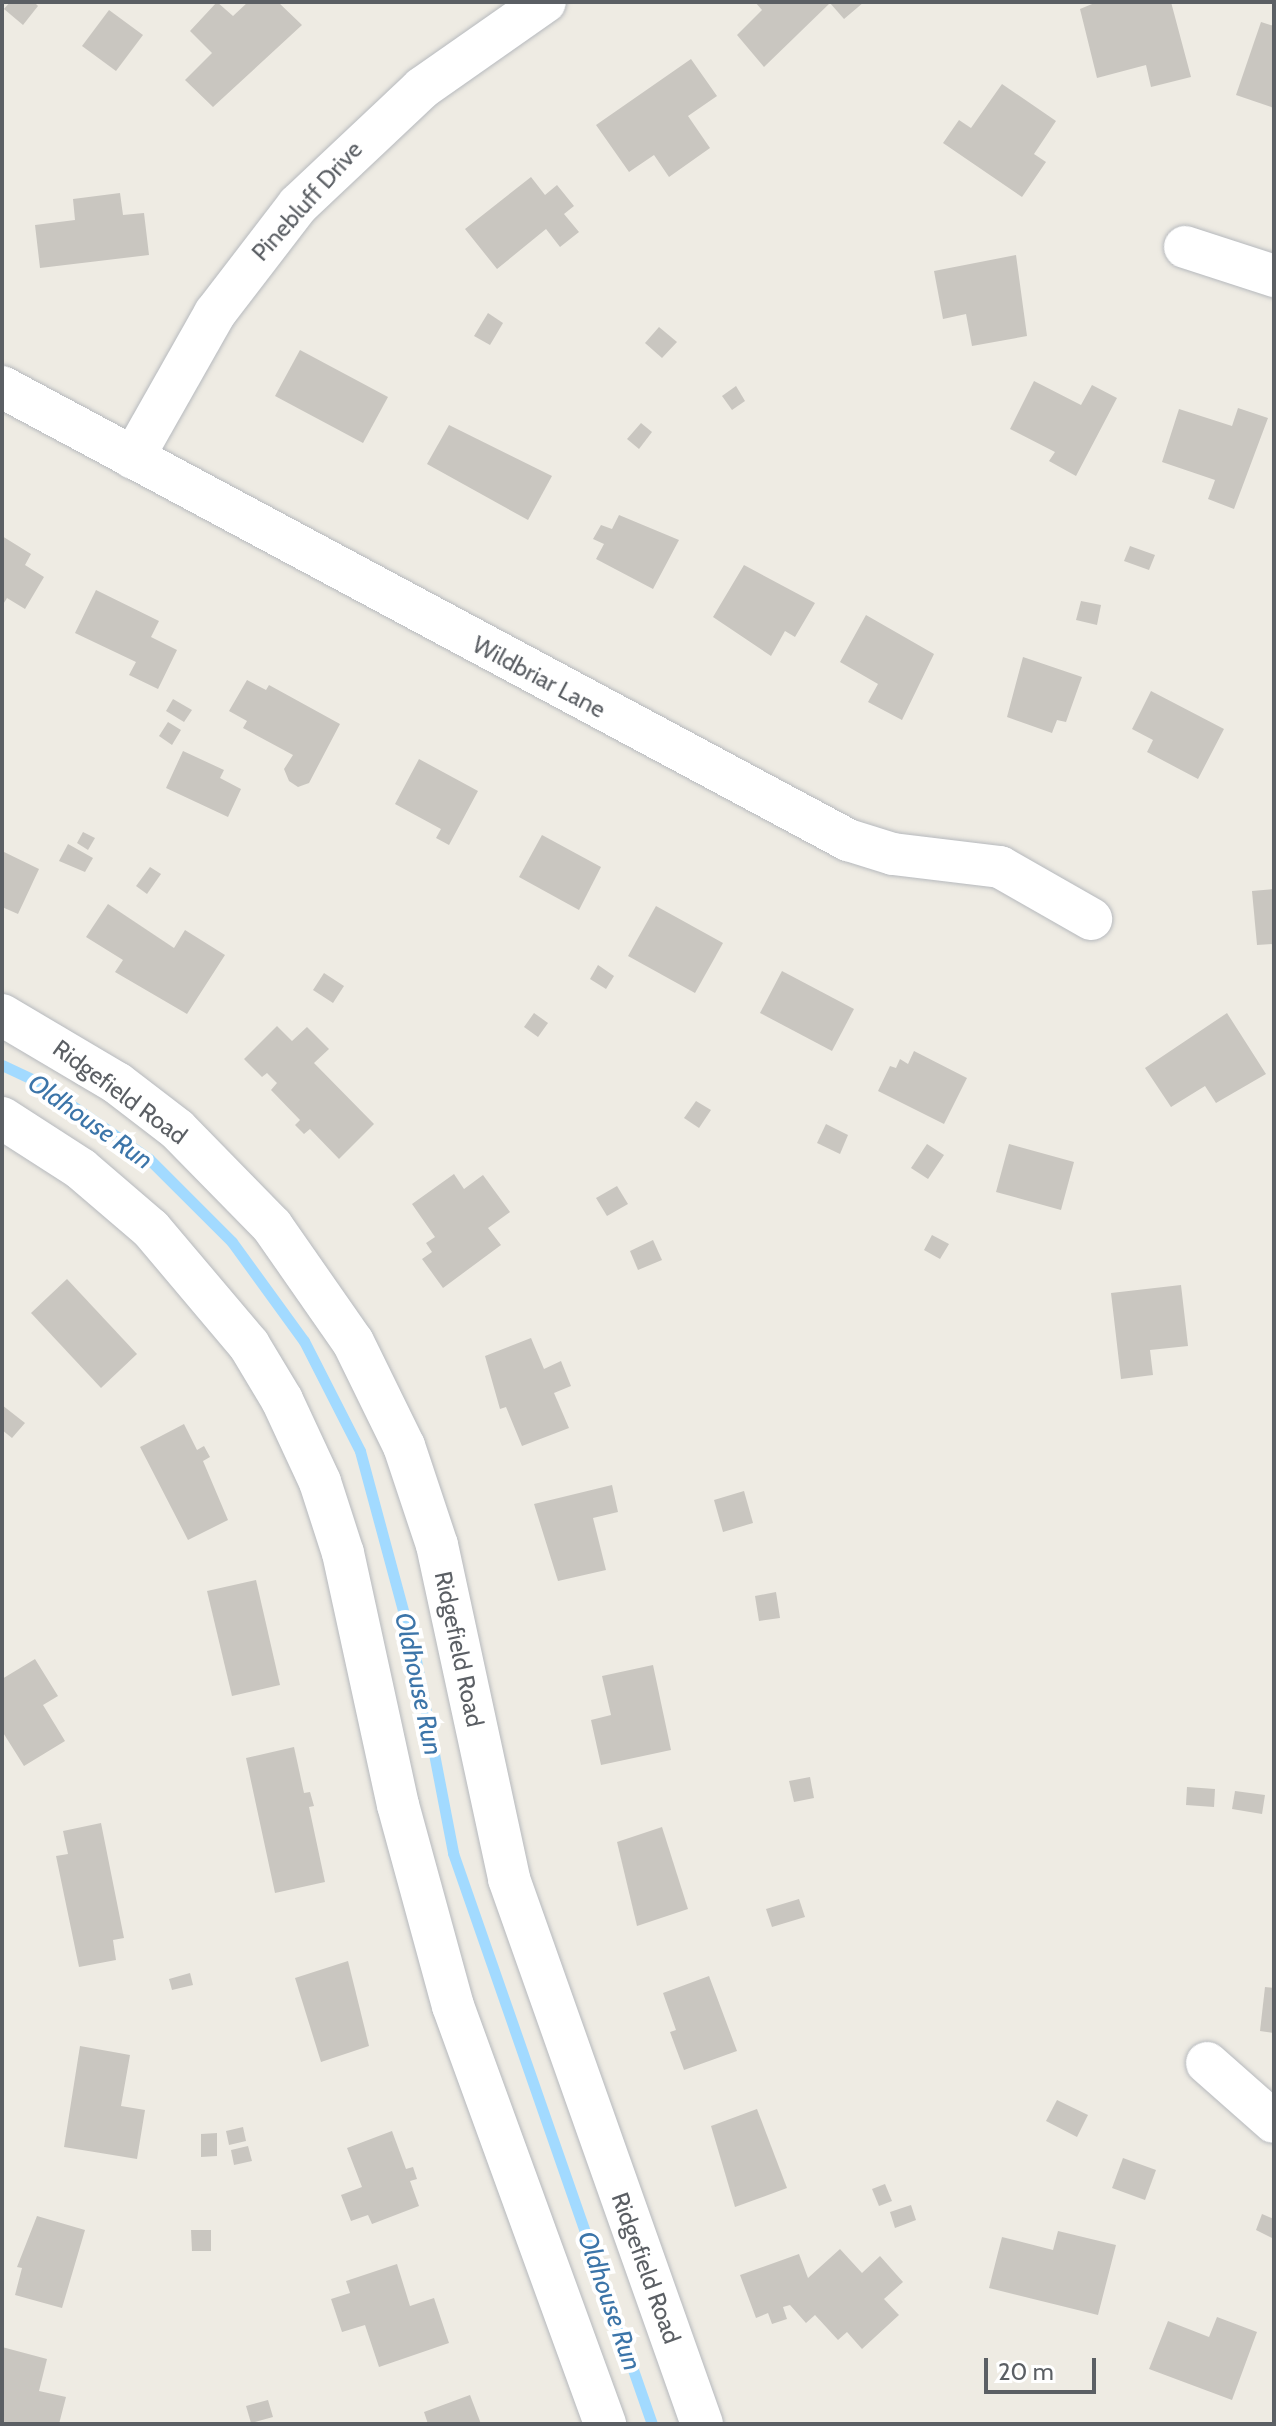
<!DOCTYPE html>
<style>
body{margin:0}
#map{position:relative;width:1276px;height:2426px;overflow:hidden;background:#eeebe3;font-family:Cabin,sans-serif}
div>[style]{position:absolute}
.stream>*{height:11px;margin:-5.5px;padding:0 5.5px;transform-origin:5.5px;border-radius:5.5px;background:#a2daff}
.building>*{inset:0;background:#c9c6c0}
.roads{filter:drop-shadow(0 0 2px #b6b9bd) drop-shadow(0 0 2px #b6b9bd)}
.minor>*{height:42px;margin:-21px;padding:0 21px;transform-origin:21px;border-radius:21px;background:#fff}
span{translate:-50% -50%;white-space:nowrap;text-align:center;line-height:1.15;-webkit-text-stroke:8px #fff;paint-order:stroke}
.street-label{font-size:24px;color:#5b5f64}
.water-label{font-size:26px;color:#3c75a9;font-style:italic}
.frame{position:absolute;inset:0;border:4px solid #5b5f64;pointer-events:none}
.scale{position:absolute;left:984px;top:2358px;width:112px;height:36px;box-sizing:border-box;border:4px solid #5b5f64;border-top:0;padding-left:10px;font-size:24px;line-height:28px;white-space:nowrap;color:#5b5f64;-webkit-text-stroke:6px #fff;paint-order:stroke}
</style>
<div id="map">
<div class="stream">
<div style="left:2px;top:1065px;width:40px;rotate:25deg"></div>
<div style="left:38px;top:1082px;width:135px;rotate:34.7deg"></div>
<div style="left:149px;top:1159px;width:117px;rotate:45deg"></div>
<div style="left:232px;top:1242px;width:122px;rotate:54deg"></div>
<div style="left:304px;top:1341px;width:123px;rotate:63deg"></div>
<div style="left:360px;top:1451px;width:211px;rotate:74.9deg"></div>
<div style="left:415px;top:1655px;width:202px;rotate:79.1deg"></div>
<div style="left:453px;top:1853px;width:605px;rotate:70.79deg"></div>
</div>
<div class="building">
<div style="clip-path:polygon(10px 2px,34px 2px,38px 6px,23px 25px,4px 9px)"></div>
<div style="clip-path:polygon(217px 2px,233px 16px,248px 2px,278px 2px,302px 25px,213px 107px,185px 80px,212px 53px,190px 31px)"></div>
<div style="clip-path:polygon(755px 2px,864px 2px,844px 19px,830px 3px,764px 67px,737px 35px,762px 10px)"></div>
<div style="clip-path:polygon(1097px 2px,1171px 2px,1191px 77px,1151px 87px,1146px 65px,1097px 78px,1080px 9px)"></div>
<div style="clip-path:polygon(109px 10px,143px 35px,116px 71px,82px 46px)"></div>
<div style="clip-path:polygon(1261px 22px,1274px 26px,1274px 108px,1236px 95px)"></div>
<div style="clip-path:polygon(691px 59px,717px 96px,688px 116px,710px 148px,669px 177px,654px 155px,629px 172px,596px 125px)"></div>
<div style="clip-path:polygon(1002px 84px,1056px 121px,1034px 154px,1046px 162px,1022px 197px,943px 143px,959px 120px,971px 128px)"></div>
<div style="clip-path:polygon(531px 177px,545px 195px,557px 185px,574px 206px,564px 214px,579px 232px,560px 247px,546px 229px,497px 269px,465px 229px)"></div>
<div style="clip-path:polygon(120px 193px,123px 215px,144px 213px,149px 255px,40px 268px,35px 225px,75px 220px,73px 199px)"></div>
<div style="clip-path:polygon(1016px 255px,1027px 336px,972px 346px,966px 314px,943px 319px,934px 271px)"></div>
<div style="clip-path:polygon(488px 313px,503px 323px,490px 345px,474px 336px)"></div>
<div style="clip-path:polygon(659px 327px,677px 342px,662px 358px,645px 343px)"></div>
<div style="clip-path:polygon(300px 350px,388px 397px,363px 443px,275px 396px)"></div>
<div style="clip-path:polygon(1034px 381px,1081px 405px,1092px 385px,1117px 398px,1076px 476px,1049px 461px,1055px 452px,1010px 429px)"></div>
<div style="clip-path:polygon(736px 386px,745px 401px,732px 410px,722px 396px)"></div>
<div style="clip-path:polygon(1238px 408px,1268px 418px,1234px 509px,1208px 499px,1215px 480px,1162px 462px,1179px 409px,1232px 426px)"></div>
<div style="clip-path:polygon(641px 423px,652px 432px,639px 449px,627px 439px)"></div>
<div style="clip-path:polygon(449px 425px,552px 476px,528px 520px,427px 464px)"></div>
<div style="clip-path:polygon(619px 515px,679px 540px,653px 589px,596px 559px,604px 544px,593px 539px,601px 525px,612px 529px)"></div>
<div style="clip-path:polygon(2px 536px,31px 554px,25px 565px,44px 577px,25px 609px,7px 598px,2px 606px)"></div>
<div style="clip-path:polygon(1130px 546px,1155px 555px,1149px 570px,1124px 561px)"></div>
<div style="clip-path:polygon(744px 565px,815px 603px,795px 637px,785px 631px,771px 656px,713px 617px)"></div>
<div style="clip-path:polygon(96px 590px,159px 621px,151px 637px,177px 650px,158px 689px,129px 675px,136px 662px,75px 633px)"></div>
<div style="clip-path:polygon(1081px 601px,1101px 605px,1097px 625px,1076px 620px)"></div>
<div style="clip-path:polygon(866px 615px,934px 654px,902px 720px,868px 702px,878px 684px,840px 662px)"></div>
<div style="clip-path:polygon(1023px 657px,1082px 677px,1066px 722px,1057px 720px,1052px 733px,1007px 717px)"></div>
<div style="clip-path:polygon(247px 680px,266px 690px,269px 685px,340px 724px,309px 783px,298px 787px,289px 781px,284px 769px,293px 755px,243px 728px,247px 721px,229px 711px)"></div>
<div style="clip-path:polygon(1151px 691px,1224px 729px,1198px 779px,1147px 752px,1153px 740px,1132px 729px)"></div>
<div style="clip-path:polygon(173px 699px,192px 710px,184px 722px,166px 711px)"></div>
<div style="clip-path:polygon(168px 722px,181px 730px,172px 745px,159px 736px)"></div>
<div style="clip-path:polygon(183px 751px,224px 770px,220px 778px,241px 789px,228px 817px,166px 788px)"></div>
<div style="clip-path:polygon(419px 759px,478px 791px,449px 845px,436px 838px,441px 829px,395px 804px)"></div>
<div style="clip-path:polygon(83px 832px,95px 838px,88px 850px,77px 843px)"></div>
<div style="clip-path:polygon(542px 835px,601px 867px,579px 910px,519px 877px)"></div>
<div style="clip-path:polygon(68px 844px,93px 858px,85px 872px,59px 861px)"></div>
<div style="clip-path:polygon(2px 851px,39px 869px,18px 914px,2px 907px)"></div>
<div style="clip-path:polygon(150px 867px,161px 874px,147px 894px,136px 886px)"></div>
<div style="clip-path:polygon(1274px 889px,1274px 944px,1257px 945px,1252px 891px)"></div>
<div style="clip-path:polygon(108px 904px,174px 948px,185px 930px,225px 955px,187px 1014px,115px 972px,123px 960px,86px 937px)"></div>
<div style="clip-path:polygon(656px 906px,723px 943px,695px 993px,628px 956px)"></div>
<div style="clip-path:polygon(598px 965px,614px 976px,606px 989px,590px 979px)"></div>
<div style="clip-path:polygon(782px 971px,854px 1009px,832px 1051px,760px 1013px)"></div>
<div style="clip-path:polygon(324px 973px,344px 986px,333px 1003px,313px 990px)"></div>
<div style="clip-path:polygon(534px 1013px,548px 1023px,538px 1037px,524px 1027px)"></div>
<div style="clip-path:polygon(1227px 1013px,1266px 1074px,1216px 1103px,1205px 1086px,1171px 1107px,1145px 1068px)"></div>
<div style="clip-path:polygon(277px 1026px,292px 1041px,307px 1027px,329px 1049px,314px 1063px,374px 1124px,339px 1159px,310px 1129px,304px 1134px,295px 1125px,300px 1120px,271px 1090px,277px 1083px,267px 1073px,262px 1077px,244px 1059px)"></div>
<div style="clip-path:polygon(914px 1051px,967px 1078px,944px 1124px,878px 1091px,890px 1066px,896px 1068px,900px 1059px,908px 1064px)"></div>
<div style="clip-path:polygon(696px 1101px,711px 1110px,699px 1128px,684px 1118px)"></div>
<div style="clip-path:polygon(826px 1124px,848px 1135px,840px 1154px,817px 1143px)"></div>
<div style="clip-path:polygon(927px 1144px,944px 1155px,928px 1179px,911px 1168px)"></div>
<div style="clip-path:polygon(1009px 1144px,1074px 1162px,1061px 1210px,996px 1192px)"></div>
<div style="clip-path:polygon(454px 1174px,464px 1189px,483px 1175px,510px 1212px,488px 1228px,501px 1245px,443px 1288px,422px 1259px,432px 1252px,426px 1243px,435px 1237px,412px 1204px)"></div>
<div style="clip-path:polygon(617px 1186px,628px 1204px,607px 1216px,596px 1198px)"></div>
<div style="clip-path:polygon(932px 1235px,949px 1244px,940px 1259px,924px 1250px)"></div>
<div style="clip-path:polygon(653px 1240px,662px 1260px,638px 1270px,630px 1251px)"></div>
<div style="clip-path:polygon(67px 1279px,137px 1354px,101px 1388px,31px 1313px)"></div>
<div style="clip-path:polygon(1181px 1285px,1188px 1346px,1150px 1350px,1153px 1375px,1121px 1379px,1111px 1293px)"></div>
<div style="clip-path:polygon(531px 1338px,544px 1369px,561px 1361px,571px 1386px,554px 1393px,569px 1428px,522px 1446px,506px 1407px,500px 1409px,485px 1356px)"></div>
<div style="clip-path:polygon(2px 1405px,25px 1423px,12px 1438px,2px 1430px)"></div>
<div style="clip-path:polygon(184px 1424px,197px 1450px,204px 1446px,210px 1457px,203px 1461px,228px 1520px,188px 1540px,140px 1447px)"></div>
<div style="clip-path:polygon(612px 1485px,618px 1512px,593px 1518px,606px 1570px,558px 1581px,534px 1504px)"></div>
<div style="clip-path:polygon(744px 1491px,753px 1523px,723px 1532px,714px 1500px)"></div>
<div style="clip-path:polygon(256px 1580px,280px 1685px,232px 1696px,207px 1591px)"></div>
<div style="clip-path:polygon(776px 1592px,780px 1618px,759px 1621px,755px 1596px)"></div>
<div style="clip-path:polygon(35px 1659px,58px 1696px,43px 1705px,65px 1741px,24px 1766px,2px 1731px,2px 1679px)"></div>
<div style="clip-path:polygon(653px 1665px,671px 1750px,601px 1765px,591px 1720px,611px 1715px,602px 1676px)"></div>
<div style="clip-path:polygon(294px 1747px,304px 1793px,310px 1792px,314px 1806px,309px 1807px,325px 1882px,275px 1893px,246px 1758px)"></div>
<div style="clip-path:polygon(810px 1777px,814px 1798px,794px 1802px,789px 1781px)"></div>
<div style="clip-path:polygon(1187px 1787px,1215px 1789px,1214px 1807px,1186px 1805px)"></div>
<div style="clip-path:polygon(1235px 1791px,1265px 1795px,1262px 1814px,1232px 1809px)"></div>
<div style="clip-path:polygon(101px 1823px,124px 1938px,113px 1940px,116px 1960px,79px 1967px,56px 1856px,68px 1854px,63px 1831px)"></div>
<div style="clip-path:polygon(662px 1827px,688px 1909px,637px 1926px,617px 1842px)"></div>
<div style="clip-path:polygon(799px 1899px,805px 1917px,772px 1927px,766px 1909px)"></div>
<div style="clip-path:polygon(348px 1961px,369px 2046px,321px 2062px,295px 1978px)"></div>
<div style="clip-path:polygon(190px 1973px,193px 1985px,172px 1990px,169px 1979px)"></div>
<div style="clip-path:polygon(709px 1976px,737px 2051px,684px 2070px,670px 2032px,676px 2030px,663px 1993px)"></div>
<div style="clip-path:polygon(1265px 1987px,1274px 1988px,1274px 2033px,1260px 2031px)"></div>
<div style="clip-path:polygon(80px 2046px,130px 2055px,121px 2106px,145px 2110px,137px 2159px,64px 2147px)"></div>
<div style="clip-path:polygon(1057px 2100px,1088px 2115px,1077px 2137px,1046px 2121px)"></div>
<div style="clip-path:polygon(757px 2109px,787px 2188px,735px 2207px,711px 2126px)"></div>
<div style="clip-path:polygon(243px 2127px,246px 2141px,229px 2145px,226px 2131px)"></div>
<div style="clip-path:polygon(392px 2131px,406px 2169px,413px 2167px,417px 2179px,410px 2181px,419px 2206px,372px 2224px,368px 2215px,351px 2221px,341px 2195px,362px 2187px,347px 2148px)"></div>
<div style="clip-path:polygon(217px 2133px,217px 2156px,201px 2157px,201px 2134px)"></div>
<div style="clip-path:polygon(248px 2146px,252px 2161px,234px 2165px,231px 2150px)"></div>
<div style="clip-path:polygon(1123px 2158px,1156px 2170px,1145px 2200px,1112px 2188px)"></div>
<div style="clip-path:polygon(885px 2184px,892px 2201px,879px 2206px,872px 2189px)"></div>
<div style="clip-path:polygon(911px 2205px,916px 2220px,895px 2228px,890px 2212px)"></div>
<div style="clip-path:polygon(1262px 2214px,1274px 2219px,1274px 2239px,1256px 2230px)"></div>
<div style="clip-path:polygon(37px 2216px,85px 2230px,62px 2308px,15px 2295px,22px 2268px,17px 2267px)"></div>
<div style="clip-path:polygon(191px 2230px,211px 2230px,211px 2251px,192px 2251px)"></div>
<div style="clip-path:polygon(1058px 2231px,1116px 2245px,1098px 2315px,989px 2288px,1002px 2237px,1053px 2250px)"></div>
<div style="clip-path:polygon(840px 2249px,862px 2273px,880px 2256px,903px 2282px,884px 2299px,899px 2315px,862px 2349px,847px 2332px,838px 2340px,815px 2315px,806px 2323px,790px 2305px,783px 2307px,787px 2319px,772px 2324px,768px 2313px,756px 2318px,740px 2275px,799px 2254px,808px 2278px)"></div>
<div style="clip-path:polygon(397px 2264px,410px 2306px,434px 2298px,449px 2343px,379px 2367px,365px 2325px,342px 2332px,331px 2299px,350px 2293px,346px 2281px)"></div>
<div style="clip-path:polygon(1217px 2317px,1257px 2332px,1232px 2400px,1149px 2369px,1168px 2321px,1209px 2337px)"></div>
<div style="clip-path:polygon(2px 2347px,47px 2359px,39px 2391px,66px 2397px,59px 2424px,2px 2424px)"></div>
<div style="clip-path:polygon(470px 2395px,481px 2424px,428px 2424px,424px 2412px)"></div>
<div style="clip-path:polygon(268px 2400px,273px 2417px,251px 2423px,246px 2406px)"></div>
</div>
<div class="roads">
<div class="minor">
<div style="left:1185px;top:247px;width:94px;rotate:18deg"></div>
<div style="left:2px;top:387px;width:960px;rotate:28.17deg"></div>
<div style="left:848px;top:840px;width:47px;rotate:17.3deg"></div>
<div style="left:893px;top:854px;width:108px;rotate:6.9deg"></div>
<div style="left:1000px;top:867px;width:105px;rotate:29.7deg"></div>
<div style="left:133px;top:458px;width:167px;rotate:-60.5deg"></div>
<div style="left:215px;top:313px;width:136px;rotate:-52.5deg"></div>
<div style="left:298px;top:205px;width:170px;rotate:-43.3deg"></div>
<div style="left:422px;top:88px;width:150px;rotate:-35deg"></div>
<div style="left:2px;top:1015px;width:134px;rotate:30.6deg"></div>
<div style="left:117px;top:1083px;width:76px;rotate:37.5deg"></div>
<div style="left:177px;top:1129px;width:136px;rotate:45.6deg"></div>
<div style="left:272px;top:1226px;width:141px;rotate:55.1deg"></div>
<div style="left:353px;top:1342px;width:116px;rotate:63.9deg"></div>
<div style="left:404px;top:1446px;width:104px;rotate:71.6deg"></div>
<div style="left:437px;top:1545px;width:342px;rotate:77.8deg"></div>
<div style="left:509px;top:1879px;width:578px;rotate:70.5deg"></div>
<div style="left:2px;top:1118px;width:94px;rotate:32.8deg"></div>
<div style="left:81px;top:1169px;width:92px;rotate:40.6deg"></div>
<div style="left:151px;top:1229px;width:152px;rotate:49.8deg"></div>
<div style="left:249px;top:1345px;width:64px;rotate:59deg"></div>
<div style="left:282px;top:1400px;width:90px;rotate:65.1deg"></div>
<div style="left:320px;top:1482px;width:75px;rotate:72.1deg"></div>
<div style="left:343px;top:1553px;width:258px;rotate:77.7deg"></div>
<div style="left:398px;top:1805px;width:208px;rotate:74.7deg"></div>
<div style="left:453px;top:2006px;width:445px;rotate:70deg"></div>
<div style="left:1207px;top:2063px;width:89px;rotate:41.4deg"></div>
</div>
</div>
<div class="street-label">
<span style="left:307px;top:201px;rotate:-48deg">Pinebluff Drive</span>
<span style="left:539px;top:677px;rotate:28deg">Wildbriar Lane</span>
<span style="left:120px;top:1092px;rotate:36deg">Ridgefield Road</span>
<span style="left:459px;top:1649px;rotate:78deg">Ridgefield Road</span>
<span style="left:646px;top:2268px;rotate:70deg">Ridgefield Road</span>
</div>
<div class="water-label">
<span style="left:90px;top:1122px;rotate:35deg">Oldhouse Run</span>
<span style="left:418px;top:1684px;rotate:78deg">Oldhouse Run</span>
<span style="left:609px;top:2301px;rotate:71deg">Oldhouse Run</span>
</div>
<div class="frame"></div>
<div class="scale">20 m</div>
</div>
